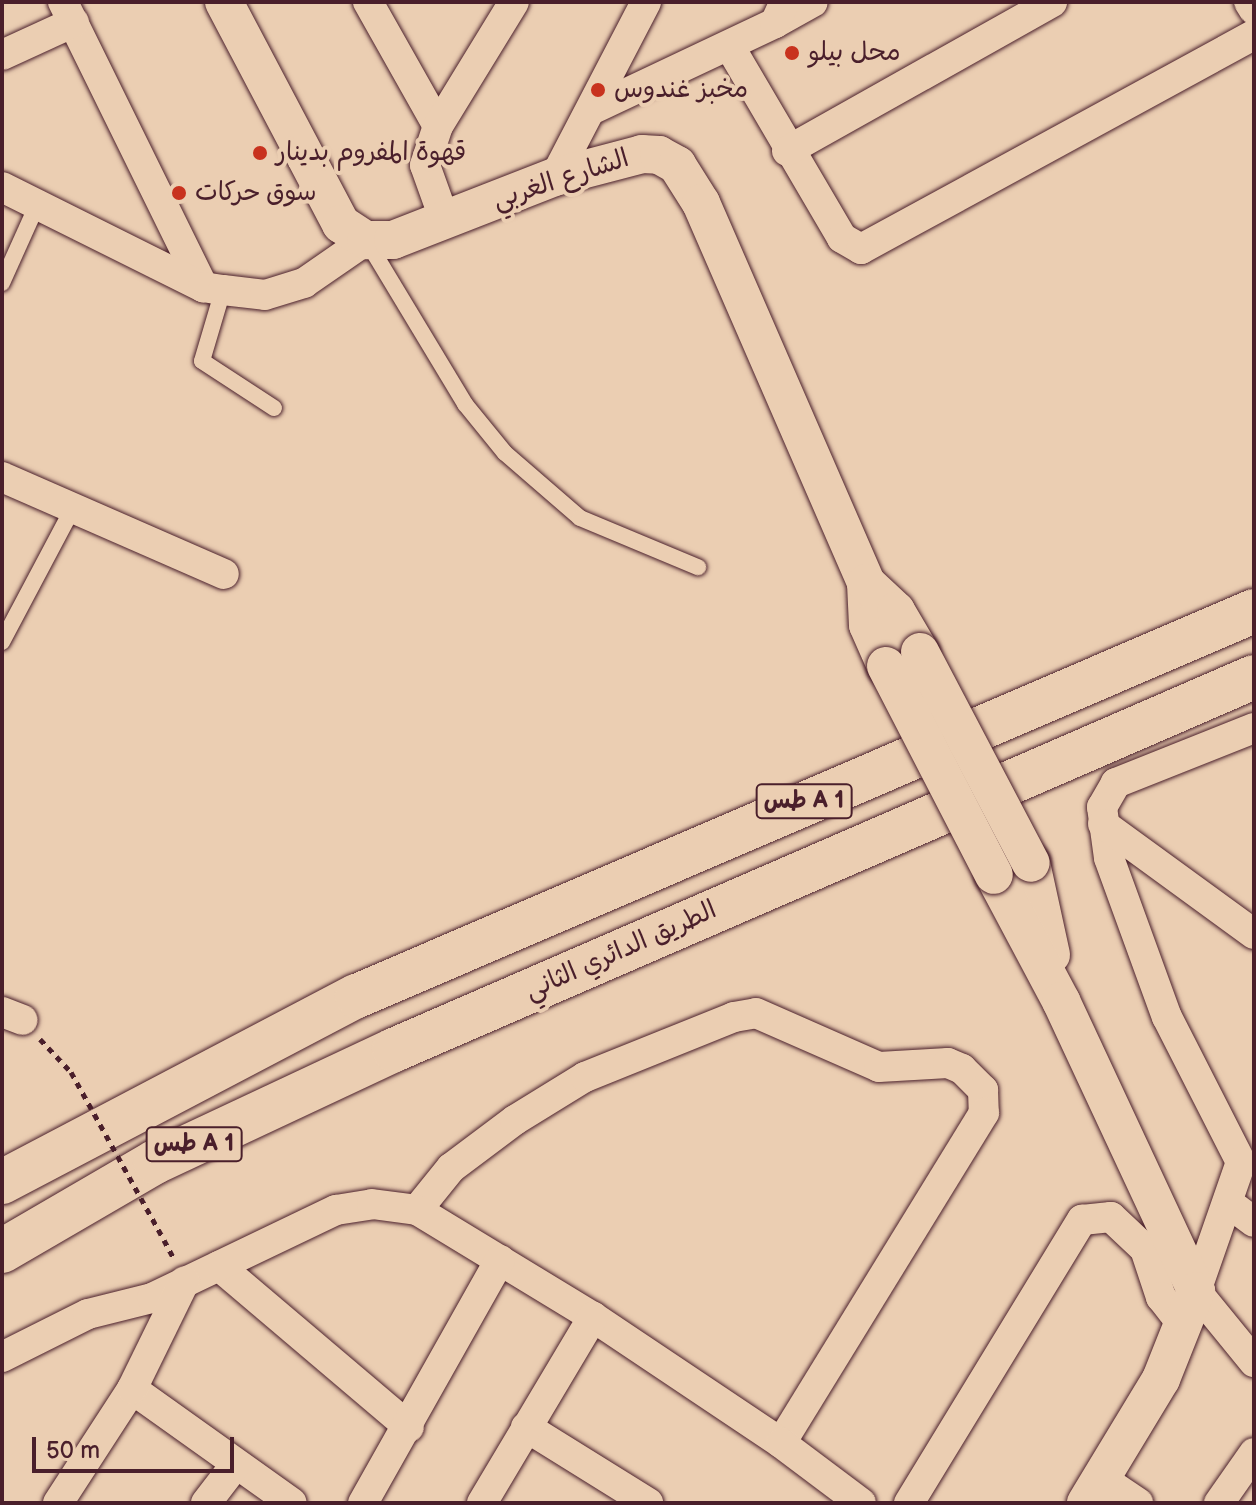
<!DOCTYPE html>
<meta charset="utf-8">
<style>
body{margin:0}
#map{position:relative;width:1256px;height:1505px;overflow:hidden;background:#ebceb2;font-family:"Balsamiq Sans","Playpen Sans Arabic",sans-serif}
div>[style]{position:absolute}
.path>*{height:5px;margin-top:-2.5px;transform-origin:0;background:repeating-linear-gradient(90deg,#4a1f2b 0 6px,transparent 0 12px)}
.roads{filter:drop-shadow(0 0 2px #4a1f2b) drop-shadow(0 0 2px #4a1f2b)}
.service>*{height:16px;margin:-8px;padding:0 8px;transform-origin:8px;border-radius:8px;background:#ebceb2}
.minor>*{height:30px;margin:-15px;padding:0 15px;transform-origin:15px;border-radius:15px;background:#ebceb2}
.tertiary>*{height:38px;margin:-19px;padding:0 19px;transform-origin:19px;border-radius:19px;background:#ebceb2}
.trunk>*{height:44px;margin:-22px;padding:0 22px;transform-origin:22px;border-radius:22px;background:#ebceb2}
.path-bridge>*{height:5px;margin-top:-2.5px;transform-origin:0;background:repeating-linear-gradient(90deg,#4a1f2b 0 6px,transparent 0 12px)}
.bridges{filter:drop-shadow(0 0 2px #4a1f2b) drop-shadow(0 0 2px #4a1f2b)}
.tertiary-bridge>*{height:38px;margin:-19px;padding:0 19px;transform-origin:19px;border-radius:19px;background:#ebceb2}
.dots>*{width:22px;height:22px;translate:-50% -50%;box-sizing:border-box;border:4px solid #ebceb2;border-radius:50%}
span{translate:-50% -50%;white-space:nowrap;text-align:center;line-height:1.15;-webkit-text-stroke:8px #ebceb2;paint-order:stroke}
.shield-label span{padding:2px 6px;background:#ebceb2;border:2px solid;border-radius:6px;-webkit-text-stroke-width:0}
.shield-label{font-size:24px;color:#4a1f2b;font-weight:700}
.poi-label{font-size:26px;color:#4a1f2b}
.left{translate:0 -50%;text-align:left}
.street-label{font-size:26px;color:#4a1f2b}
.frame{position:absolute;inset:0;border:4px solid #4a1f2b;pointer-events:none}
.scale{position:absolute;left:32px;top:1437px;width:202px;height:36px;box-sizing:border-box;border:4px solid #4a1f2b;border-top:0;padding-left:10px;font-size:24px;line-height:28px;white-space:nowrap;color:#4a1f2b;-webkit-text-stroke:6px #ebceb2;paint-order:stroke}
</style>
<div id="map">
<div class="path">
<div style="left:40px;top:1039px;width:45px;rotate:46.8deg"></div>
<div style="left:164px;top:1240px;width:21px;rotate:62deg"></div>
</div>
<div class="roads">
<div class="service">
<div style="left:368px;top:243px;width:188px;rotate:58.9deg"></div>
<div style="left:465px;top:404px;width:63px;rotate:50.8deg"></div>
<div style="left:505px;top:453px;width:99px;rotate:40.9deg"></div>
<div style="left:580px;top:518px;width:128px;rotate:22.6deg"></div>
<div style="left:2px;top:283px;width:88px;rotate:-65.8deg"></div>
<div style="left:223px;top:290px;width:74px;rotate:106.5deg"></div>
<div style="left:202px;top:361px;width:86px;rotate:33.1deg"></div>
<div style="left:2px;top:642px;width:152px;rotate:-62.1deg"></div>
</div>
<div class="minor">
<div style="left:63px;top:2px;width:318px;rotate:63.8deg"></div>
<div style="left:368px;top:2px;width:142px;rotate:60.6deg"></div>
<div style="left:1249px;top:2px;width:9px;rotate:58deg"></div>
<div style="left:775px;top:23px;width:43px;rotate:-28.9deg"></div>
<div style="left:730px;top:47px;width:221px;rotate:59.6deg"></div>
<div style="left:842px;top:238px;width:22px;rotate:30deg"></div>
<div style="left:861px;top:249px;width:447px;rotate:-28.6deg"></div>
<div style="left:2px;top:55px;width:79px;rotate:-24.6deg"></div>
<div style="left:591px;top:110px;width:204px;rotate:-25.3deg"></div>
<div style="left:775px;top:23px;width:23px;rotate:-65deg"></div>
<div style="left:787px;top:151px;width:304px;rotate:-29.3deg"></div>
<div style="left:555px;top:177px;width:197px;rotate:-62.5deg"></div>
<div style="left:2px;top:187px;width:225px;rotate:26.5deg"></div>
<div style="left:203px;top:287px;width:20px;rotate:9deg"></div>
<div style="left:223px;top:290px;width:42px;rotate:6.8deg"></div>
<div style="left:265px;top:295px;width:41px;rotate:-17.1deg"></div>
<div style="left:304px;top:283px;width:75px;rotate:-34.7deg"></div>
<div style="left:445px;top:221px;width:59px;rotate:-109.7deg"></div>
<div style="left:425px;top:165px;width:41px;rotate:-71.6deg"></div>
<div style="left:438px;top:126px;width:145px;rotate:-58.5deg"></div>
<div style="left:2px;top:477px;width:242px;rotate:23.6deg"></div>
<div style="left:1254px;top:728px;width:149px;rotate:158.3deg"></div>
<div style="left:1116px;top:783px;width:28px;rotate:120deg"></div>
<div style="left:1102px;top:807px;width:51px;rotate:82.2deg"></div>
<div style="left:1109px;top:858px;width:169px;rotate:70deg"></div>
<div style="left:1167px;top:1017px;width:163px;rotate:63deg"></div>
<div style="left:1241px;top:1162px;width:137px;rotate:109.2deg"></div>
<div style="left:1196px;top:1291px;width:92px;rotate:50.8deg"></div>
<div style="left:1103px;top:824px;width:187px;rotate:36.1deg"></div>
<div style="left:2px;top:1012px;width:22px;rotate:21deg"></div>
<div style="left:1230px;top:1204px;width:30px;rotate:37deg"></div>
<div style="left:417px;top:1210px;width:54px;rotate:-51deg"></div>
<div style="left:451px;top:1168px;width:80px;rotate:-36.9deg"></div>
<div style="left:515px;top:1120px;width:82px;rotate:-31.6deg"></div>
<div style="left:585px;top:1077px;width:161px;rotate:-21.9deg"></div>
<div style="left:734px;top:1017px;width:22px;rotate:-10deg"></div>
<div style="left:756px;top:1013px;width:134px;rotate:23.7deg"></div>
<div style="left:879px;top:1067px;width:69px;rotate:-3.3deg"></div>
<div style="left:948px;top:1063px;width:15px;rotate:23deg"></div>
<div style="left:962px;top:1069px;width:30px;rotate:45deg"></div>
<div style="left:983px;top:1090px;width:23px;rotate:88deg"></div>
<div style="left:984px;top:1113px;width:387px;rotate:121.6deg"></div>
<div style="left:219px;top:1266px;width:249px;rotate:40.3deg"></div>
<div style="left:2px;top:1357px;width:96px;rotate:-26.6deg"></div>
<div style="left:88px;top:1314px;width:66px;rotate:-14deg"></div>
<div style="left:152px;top:1298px;width:204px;rotate:-25.6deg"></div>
<div style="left:336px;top:1210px;width:36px;rotate:-9deg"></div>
<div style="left:372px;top:1204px;width:45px;rotate:7.6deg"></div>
<div style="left:417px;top:1210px;width:206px;rotate:31.3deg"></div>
<div style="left:593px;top:1317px;width:226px;rotate:33.8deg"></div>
<div style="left:781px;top:1443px;width:100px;rotate:36.9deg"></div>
<div style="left:132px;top:1389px;width:196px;rotate:35.5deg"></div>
<div style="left:526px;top:1427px;width:144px;rotate:31.9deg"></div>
<div style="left:1101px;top:1478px;width:45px;rotate:34deg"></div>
<div style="left:58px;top:1503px;width:136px;rotate:-57deg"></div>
<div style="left:132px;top:1389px;width:120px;rotate:-63.9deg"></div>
<div style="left:206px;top:1503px;width:49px;rotate:-52.4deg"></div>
<div style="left:363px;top:1503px;width:279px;rotate:-60.6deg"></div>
<div style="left:482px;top:1503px;width:217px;rotate:-59.2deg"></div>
<div style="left:909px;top:1503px;width:332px;rotate:-58.6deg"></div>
<div style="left:1082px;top:1220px;width:29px;rotate:-6deg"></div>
<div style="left:1111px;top:1217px;width:47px;rotate:43.3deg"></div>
<div style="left:1145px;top:1249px;width:51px;rotate:71.6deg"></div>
<div style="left:1161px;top:1297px;width:36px;rotate:52deg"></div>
<div style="left:1219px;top:1503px;width:61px;rotate:-55deg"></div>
</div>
<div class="tertiary">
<div style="left:224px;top:2px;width:251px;rotate:62.2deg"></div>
<div style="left:341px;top:224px;width:30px;rotate:33deg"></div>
<div style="left:366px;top:240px;width:27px"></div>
<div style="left:393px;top:240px;width:174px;rotate:-21.3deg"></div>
<div style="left:555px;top:177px;width:90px;rotate:-14.8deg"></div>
<div style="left:642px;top:154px;width:17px;rotate:3deg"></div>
<div style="left:659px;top:155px;width:21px;rotate:29deg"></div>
<div style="left:677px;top:165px;width:45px;rotate:57.7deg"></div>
<div style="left:701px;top:203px;width:414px;rotate:66.5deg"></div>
<div style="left:866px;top:583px;width:42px;rotate:87.3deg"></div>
<div style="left:868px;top:625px;width:45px;rotate:66.3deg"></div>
<div style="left:866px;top:583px;width:41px;rotate:43deg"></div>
<div style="left:896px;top:611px;width:48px;rotate:59.7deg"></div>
<div style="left:1031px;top:863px;width:94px;rotate:77.7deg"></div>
<div style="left:994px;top:875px;width:143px;rotate:62deg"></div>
<div style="left:1061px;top:1001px;width:320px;rotate:65deg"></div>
<div style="left:1196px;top:1291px;width:95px;rotate:111.7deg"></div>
<div style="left:1161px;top:1379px;width:145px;rotate:121.2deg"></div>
</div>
<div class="trunk">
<div style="left:2px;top:1182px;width:401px;rotate:-27.7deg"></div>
<div style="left:357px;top:996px;width:976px;rotate:-23.23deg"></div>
<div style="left:2px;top:1251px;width:177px;rotate:-30.2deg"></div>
<div style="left:155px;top:1162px;width:264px;rotate:-25.1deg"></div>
<div style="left:394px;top:1050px;width:937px;rotate:-23.45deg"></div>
</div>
</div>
<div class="path-bridge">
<div style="left:71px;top:1072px;width:192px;rotate:61deg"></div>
</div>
<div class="bridges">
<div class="tertiary-bridge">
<div style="left:920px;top:652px;width:238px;rotate:62.3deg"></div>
<div style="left:886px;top:666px;width:235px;rotate:62.7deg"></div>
</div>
</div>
<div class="dots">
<div style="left:792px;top:53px;background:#c8321e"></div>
<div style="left:598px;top:90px;background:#c8321e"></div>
<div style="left:260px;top:153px;background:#c8321e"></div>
<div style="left:179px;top:193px;background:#c8321e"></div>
</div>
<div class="shield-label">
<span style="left:804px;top:801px">طس A 1</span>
<span style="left:194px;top:1144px">طس A 1</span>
</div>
<div class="poi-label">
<span class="left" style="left:808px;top:53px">محل بيلو</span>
<span class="left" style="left:614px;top:90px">مخبز غندوس</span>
<span class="left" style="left:276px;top:153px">قهوة المفروم بدينار</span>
<span class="left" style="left:195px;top:193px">سوق حركات</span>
</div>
<div class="street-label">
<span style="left:561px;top:180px;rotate:-18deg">الشارع الغربي</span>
<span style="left:621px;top:951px;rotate:-24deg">الطريق الدائري الثاني</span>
</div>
<div class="frame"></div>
<div class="scale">50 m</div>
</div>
